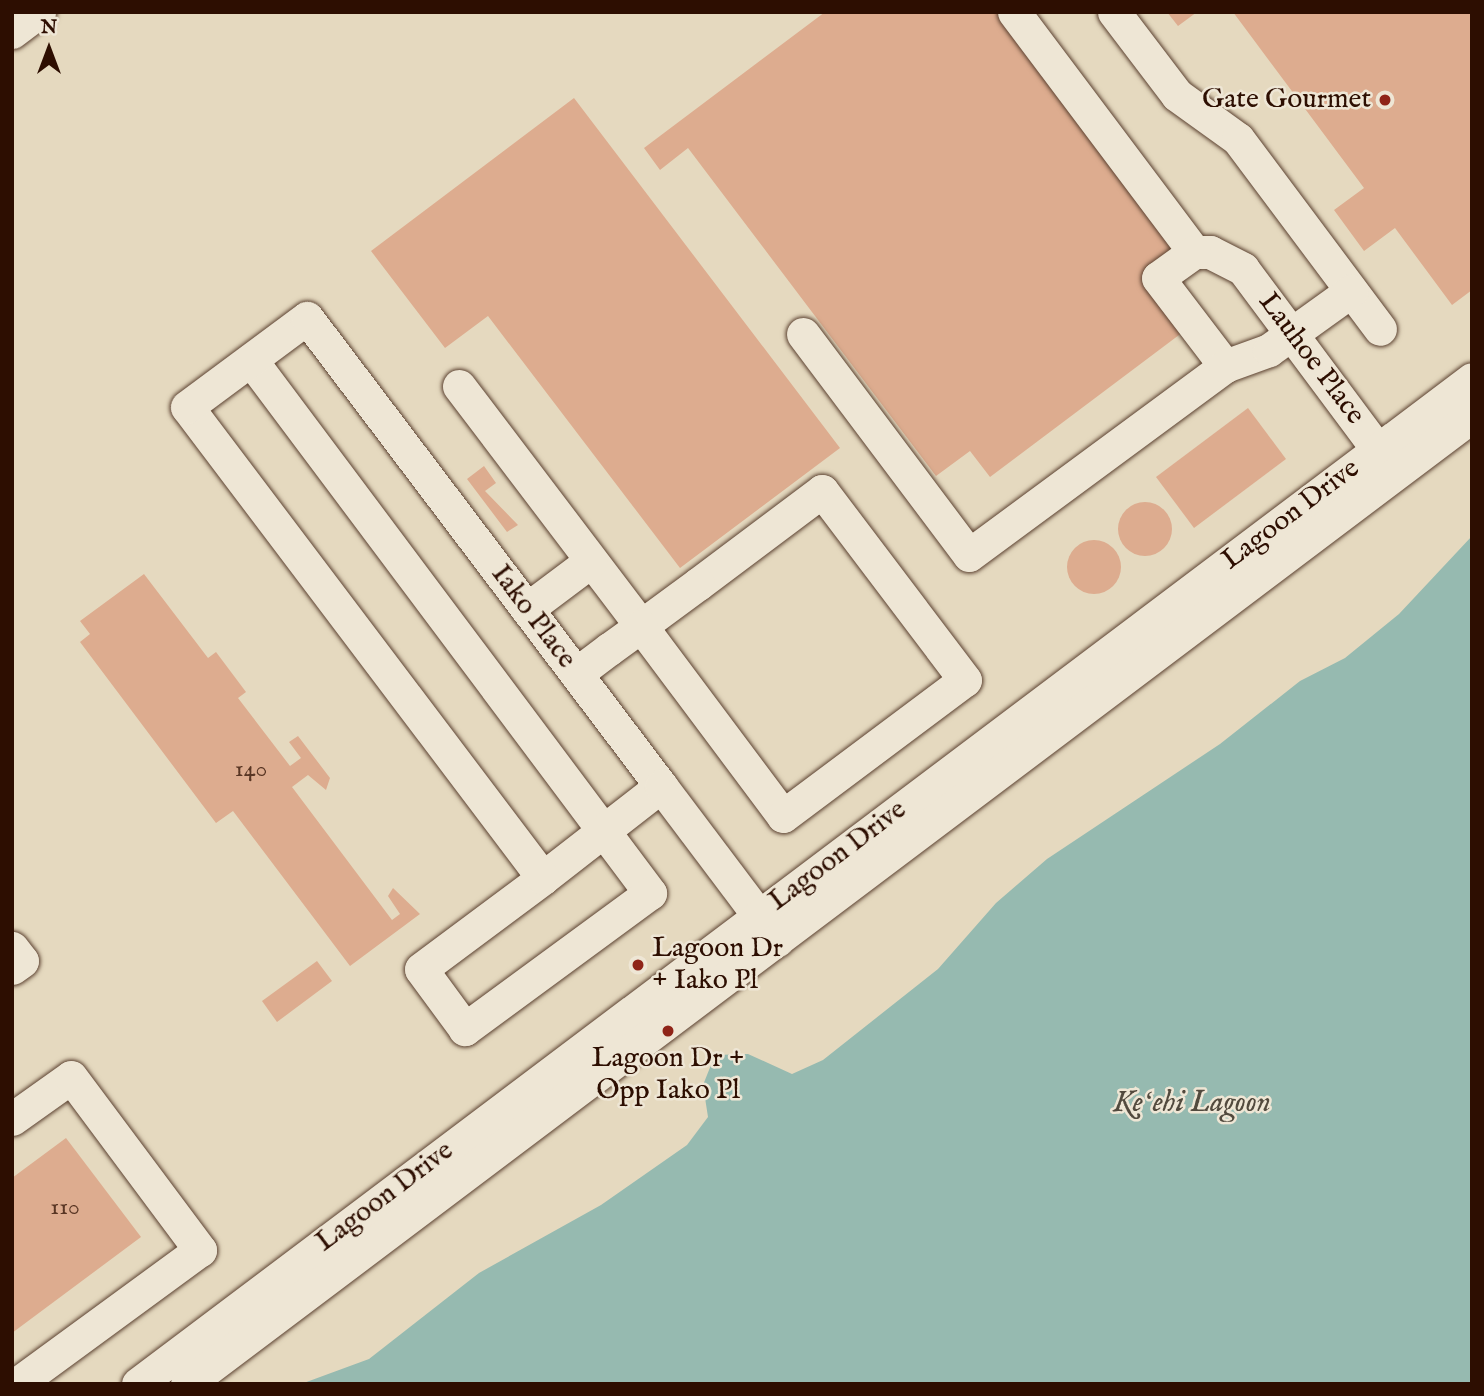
<!DOCTYPE html>
<meta charset="utf-8">
<style>
body{margin:0}
#map{position:relative;width:1484px;height:1396px;overflow:hidden;background:#e5d9bf;font-family:"IM FELL English",serif}
div>[style]{position:absolute}
.water>*{inset:0;background:#96bab0}
.building>*{inset:0;background:#ddac8f}
.round{border-radius:50%}
.roads{filter:drop-shadow(0 0 2px #5b4130) drop-shadow(0 0 2px #5b4130)}
.minor>*{height:33px;margin:-16.5px;padding:0 16.5px;transform-origin:16.5px;border-radius:16.5px;background:#eee6d5}
.dots>*{width:19px;height:19px;translate:-50% -50%;box-sizing:border-box;border:4px solid #eee6d5;border-radius:50%}
span{translate:-50% -50%;white-space:nowrap;text-align:center;line-height:1.15;-webkit-text-stroke:5px #eee6d5;paint-order:stroke}
.number-label{font-size:24px;color:#593624}
.number-label span{-webkit-text-stroke-width:0}
.poi-label{font-size:28px;color:#2d0e01}
.right{translate:-100% -50%;text-align:right}
.left{translate:0 -50%;text-align:left}
.street-label{font-size:28px;color:#2d0e01}
.water-label{font-size:30px;color:#524a3e;font-style:italic}
.frame{position:absolute;inset:0;border:14px solid #2d0e01;pointer-events:none}
.north{position:absolute;left:14px;top:14px;width:70px;height:70px;-webkit-text-stroke:5px #eee6d5;paint-order:stroke;rotate:0deg;font-size:19px;font-weight:700;line-height:28px;text-align:center;color:#2d0e01}
.north::after{content:'';display:block;margin:auto;width:24px;height:32px;background:#2d0e01;clip-path:polygon(50% 0,100% 100%,50% 72%,0 100%)}
</style>
<div id="map">
<div class="water">
<div style="clip-path:polygon(1472px 536px,1472px 1384px,301px 1384px,369px 1359px,479px 1273px,601px 1205px,687px 1145px,708px 1117px,703px 1085px,715px 1055px,748px 1054px,792px 1074px,823px 1060px,938px 969px,996px 903px,1047px 859px,1220px 744px,1300px 681px,1345px 658px,1399px 614px)"></div>
</div>
<div class="building">
<div style="clip-path:polygon(825px 12px,996px 12px,1179px 253px,1183px 332px,990px 477px,970px 451px,936px 476px,688px 148px,660px 170px,644px 148px)"></div>
<div style="clip-path:polygon(1167px 12px,1197px 12px,1178px 26px)"></div>
<div style="clip-path:polygon(1233px 12px,1472px 12px,1472px 290px,1452px 305px,1395px 228px,1364px 251px,1334px 210px,1364px 188px)"></div>
<div style="clip-path:polygon(574px 98px,840px 448px,680px 568px,488px 316px,445px 348px,371px 251px)"></div>
<div style="clip-path:polygon(1248px 408px,1286px 459px,1194px 528px,1156px 477px)"></div>
<div style="clip-path:polygon(484px 466px,496px 483px,485px 491px,518px 525px,507px 532px,467px 479px)"></div>
<div class="round" style="left:1118px;top:502px;width:54px;height:54px"></div>
<div class="round" style="left:1067px;top:540px;width:54px;height:54px"></div>
<div style="clip-path:polygon(144px 574px,208px 658px,216px 652px,246px 692px,238px 698px,290px 766px,301px 758px,289px 742px,298px 736px,330px 778px,326px 790px,308px 775px,292px 787px,392px 920px,400px 914px,388px 896px,393px 888px,420px 914px,350px 966px,233px 811px,216px 823px,80px 642px,90px 634px,80px 621px)"></div>
<div style="clip-path:polygon(317px 961px,332px 981px,277px 1022px,262px 1001px)"></div>
<div style="clip-path:polygon(66px 1138px,141px 1237px,12px 1333px,12px 1178px)"></div>
</div>
<div class="roads">
<div class="minor">
<div style="left:1014px;top:12px;width:300px;rotate:53.1deg"></div>
<div style="left:1194px;top:252px;width:16px"></div>
<div style="left:1210px;top:252px;width:37px;rotate:27deg"></div>
<div style="left:1243px;top:269px;width:246px;rotate:53.3deg"></div>
<div style="left:1114px;top:12px;width:104px;rotate:52.8deg"></div>
<div style="left:1177px;top:95px;width:75px;rotate:35.8deg"></div>
<div style="left:1238px;top:139px;width:237px;rotate:53.2deg"></div>
<div style="left:12px;top:32px;width:34px;rotate:-37deg"></div>
<div style="left:1194px;top:252px;width:44px;rotate:144.2deg"></div>
<div style="left:1158px;top:278px;width:111px;rotate:52.7deg"></div>
<div style="left:803px;top:334px;width:276px;rotate:53.1deg"></div>
<div style="left:969px;top:555px;width:318px;rotate:-36.4deg"></div>
<div style="left:1225px;top:366px;width:47px;rotate:-20deg"></div>
<div style="left:1269px;top:350px;width:101px;rotate:-35.7deg"></div>
<div style="left:251px;top:360px;width:666px;rotate:53.18deg"></div>
<div style="left:650px;top:893px;width:230px;rotate:143.7deg"></div>
<div style="left:465px;top:1029px;width:74px;rotate:-126.3deg"></div>
<div style="left:421px;top:969px;width:152px;rotate:-36.7deg"></div>
<div style="left:459px;top:386px;width:301px;rotate:52.8deg"></div>
<div style="left:641px;top:626px;width:237px;rotate:53.2deg"></div>
<div style="left:783px;top:816px;width:227px;rotate:-36.8deg"></div>
<div style="left:965px;top:680px;width:237px;rotate:-127.1deg"></div>
<div style="left:822px;top:491px;width:155px;rotate:143.1deg"></div>
<div style="left:698px;top:584px;width:71px;rotate:143.6deg"></div>
<div style="left:641px;top:626px;width:39px;rotate:144deg"></div>
<div style="left:609px;top:649px;width:41px;rotate:142.9deg"></div>
<div style="left:527px;top:609px;width:80px;rotate:-36.9deg"></div>
<div style="left:661px;top:786px;width:150px;rotate:142.1deg"></div>
<div style="left:543px;top:878px;width:590px;rotate:-127.08deg"></div>
<div style="left:187px;top:407px;width:149px;rotate:-36.6deg"></div>
<div style="left:307px;top:318px;width:587px;rotate:52.9deg"></div>
<div style="left:661px;top:786px;width:193px;rotate:53deg"></div>
<div style="left:12px;top:948px;width:16px;rotate:52deg"></div>
<div style="left:22px;top:961px;width:12px;rotate:145deg"></div>
<div style="left:12px;top:1119px;width:72px;rotate:-35.4deg"></div>
<div style="left:71px;top:1077px;width:216px;rotate:53.3deg"></div>
<div style="left:200px;top:1250px;width:227px;rotate:143.8deg"></div>
<div style="left:138px;top:1384px;width:1670px;rotate:-36.99deg"></div>
<div style="left:187px;top:1384px;width:1609px;rotate:-36.99deg"></div>
</div>
</div>
<div class="dots">
<div style="left:1385px;top:100px;background:#8f2418"></div>
<div style="left:638px;top:965px;background:#8f2418"></div>
<div style="left:668px;top:1031px;background:#8f2418"></div>
</div>
<div class="number-label">
<span style="left:251px;top:770px">140</span>
<span style="left:65px;top:1208px">110</span>
</div>
<div class="poi-label">
<span class="right" style="left:1371px;top:100px">Gate Gourmet</span>
<span class="left" style="left:652px;top:965px">Lagoon Dr<br>+ Iako Pl</span>
<span style="left:668px;top:1075px">Lagoon Dr +<br>Opp Iako Pl</span>
</div>
<div class="street-label">
<span style="left:1311px;top:359px;rotate:53deg">Lauhoe Place</span>
<span style="left:1291px;top:515px;rotate:-37deg">Lagoon Drive</span>
<span style="left:533px;top:617px;rotate:53deg">Iako Place</span>
<span style="left:838px;top:856px;rotate:-37deg">Lagoon Drive</span>
<span style="left:385px;top:1197px;rotate:-37deg">Lagoon Drive</span>
</div>
<div class="water-label">
<span style="left:1192px;top:1103px">Keʻehi Lagoon</span>
</div>
<div class="frame"></div>
<div class="north">N</div>
</div>
